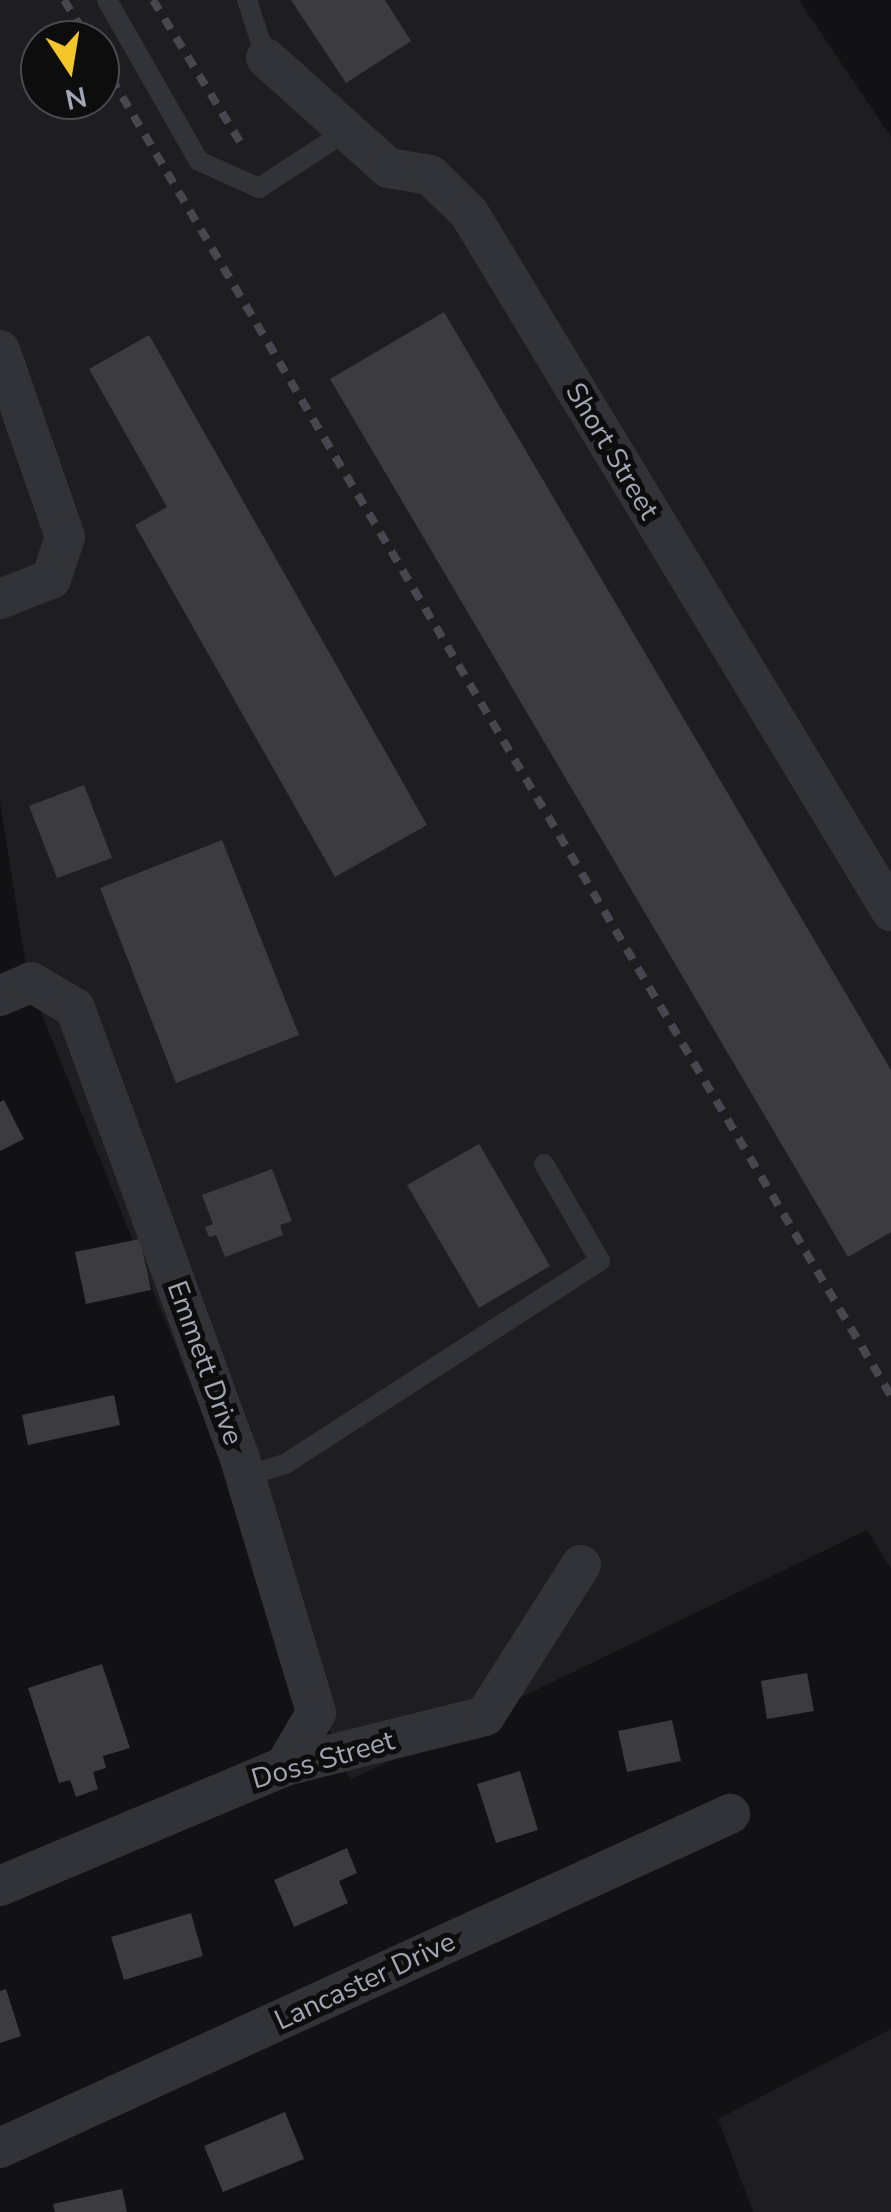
<!DOCTYPE html>
<style>
body{margin:0}
#map{position:relative;width:891px;height:2212px;overflow:hidden;background:#121113;font-family:"Nunito Sans",sans-serif}
div>[style]{position:absolute}
.built>*{inset:0;background:#1e1d20}
.building>*{inset:0;background:#3c3b40}
.lane>*{height:20px;margin:-10px;padding:0 10px;transform-origin:10px;border-radius:10px;background:#323338}
.street>*{height:40px;margin:-20px;padding:0 20px;transform-origin:20px;border-radius:20px;background:#323338}
.rail>*{height:8px;margin-top:-4px;transform-origin:0;background:repeating-linear-gradient(90deg,#47484f 0 12px,transparent 0 22px)}
span{translate:-50% -50%;white-space:nowrap;text-align:center;line-height:1.15;-webkit-text-stroke:10px #0d0d0e;paint-order:stroke}
.street-label{font-size:28px;color:#a3a6b4}
.north{position:absolute;left:20px;top:20px;width:100px;height:100px;box-sizing:border-box;background:#0d0d0e;border:2px solid #494a50;border-radius:50%;rotate:168deg;font-size:28px;font-weight:700;line-height:40px;text-align:center;color:#a3a6b4}
.north::after{content:'';display:block;margin:auto;width:35px;height:45px;background:#f3c62a;clip-path:polygon(50% 0,100% 100%,50% 72%,0 100%)}
</style>
<div id="map">
<div class="built">
<div style="clip-path:polygon(evenodd,0 0,799px 0,891px 137px,891px 1569px,867px 1530px,350px 1780px,28px 980px,0 802px,0 0,40px 40px,100px 40px,100px 100px,40px 100px,40px 40px)"></div>
<div style="clip-path:polygon(891px 2029px,891px 2212px,753px 2212px,718px 2119px)"></div>
</div>
<div class="building">
<div style="clip-path:polygon(291px 0,385px 0,411px 41px,346px 83px)"></div>
<div style="clip-path:polygon(444px 312px,891px 1070px,891px 1232px,848px 1257px,330px 379px)"></div>
<div style="clip-path:polygon(149px 335px,427px 825px,335px 877px,135px 525px,167px 507px,89px 369px)"></div>
<div style="clip-path:polygon(84px 785px,112px 858px,57px 878px,29px 806px)"></div>
<div style="clip-path:polygon(222px 840px,299px 1035px,176px 1083px,100px 888px)"></div>
<div style="clip-path:polygon(4px 1100px,24px 1139px,0 1151px,0 1102px)"></div>
<div style="clip-path:polygon(479px 1144px,550px 1266px,479px 1308px,407px 1185px)"></div>
<div style="clip-path:polygon(272px 1169px,292px 1221px,280px 1225px,283px 1235px,225px 1257px,216px 1235px,209px 1237px,205px 1227px,213px 1224px,202px 1195px)"></div>
<div style="clip-path:polygon(140px 1239px,151px 1290px,86px 1304px,75px 1252px)"></div>
<div style="clip-path:polygon(114px 1395px,120px 1425px,28px 1445px,22px 1415px)"></div>
<div style="clip-path:polygon(102px 1664px,130px 1748px,103px 1756px,106px 1768px,93px 1772px,98px 1789px,76px 1797px,70px 1780px,59px 1783px,28px 1688px)"></div>
<div style="clip-path:polygon(807px 1673px,814px 1711px,767px 1719px,761px 1681px)"></div>
<div style="clip-path:polygon(672px 1720px,681px 1761px,627px 1772px,618px 1731px)"></div>
<div style="clip-path:polygon(520px 1771px,538px 1830px,496px 1843px,477px 1784px)"></div>
<div style="clip-path:polygon(347px 1848px,357px 1873px,339px 1881px,348px 1903px,294px 1927px,274px 1880px)"></div>
<div style="clip-path:polygon(191px 1913px,203px 1956px,124px 1980px,111px 1937px)"></div>
<div style="clip-path:polygon(6px 1989px,21px 2036px,0 2043px,0 1991px)"></div>
<div style="clip-path:polygon(285px 2112px,304px 2159px,223px 2192px,204px 2146px)"></div>
<div style="clip-path:polygon(122px 2189px,127px 2212px,55px 2212px,53px 2204px)"></div>
</div>
<div class="lane">
<div style="left:107px;top:0;width:185px;rotate:60.3deg"></div>
<div style="left:199px;top:161px;width:66px;rotate:24.2deg"></div>
<div style="left:259px;top:188px;width:103px;rotate:-33.1deg"></div>
<div style="left:247px;top:0;width:61px;rotate:71.9deg"></div>
<div style="left:245px;top:1476px;width:42px;rotate:-16.7deg"></div>
<div style="left:285px;top:1464px;width:375px;rotate:-32.8deg"></div>
<div style="left:600px;top:1261px;width:112px;rotate:-120deg"></div>
</div>
<div class="street">
<div style="left:266px;top:58px;width:164px;rotate:42deg"></div>
<div style="left:388px;top:168px;width:43px;rotate:9.5deg"></div>
<div style="left:430px;top:175px;width:54px;rotate:44.3deg"></div>
<div style="left:469px;top:213px;width:816px;rotate:58.84deg"></div>
<div style="left:0;top:350px;width:198px;rotate:70.8deg"></div>
<div style="left:65px;top:537px;width:44px;rotate:108.4deg"></div>
<div style="left:51px;top:579px;width:55px;rotate:158.6deg"></div>
<div style="left:0;top:996px;width:34px;rotate:-24deg"></div>
<div style="left:31px;top:982px;width:51px;rotate:30.6deg"></div>
<div style="left:75px;top:1008px;width:480px;rotate:69.9deg"></div>
<div style="left:240px;top:1459px;width:265px;rotate:73.3deg"></div>
<div style="left:316px;top:1713px;width:61px;rotate:120.3deg"></div>
<div style="left:0;top:1886px;width:309px;rotate:-22.8deg"></div>
<div style="left:285px;top:1766px;width:206px;rotate:-14deg"></div>
<div style="left:485px;top:1716px;width:179px;rotate:-57.6deg"></div>
<div style="left:0;top:2148px;width:803px;rotate:-24.59deg"></div>
</div>
<div class="rail">
<div style="left:64px;top:0;width:47px;rotate:58deg"></div>
<div style="left:153px;top:0;width:172px;rotate:58.5deg"></div>
<div style="left:100px;top:59px;width:1553px;rotate:59.39deg"></div>
</div>
<div class="street-label">
<span style="left:612px;top:451px;rotate:59deg">Short Street</span>
<span style="left:205px;top:1363px;rotate:70deg">Emmett Drive</span>
<span style="left:323px;top:1760px;rotate:-16deg">Doss Street</span>
<span style="left:365px;top:1981px;rotate:-25deg">Lancaster Drive</span>
</div>
<div class="north">N</div>
</div>
